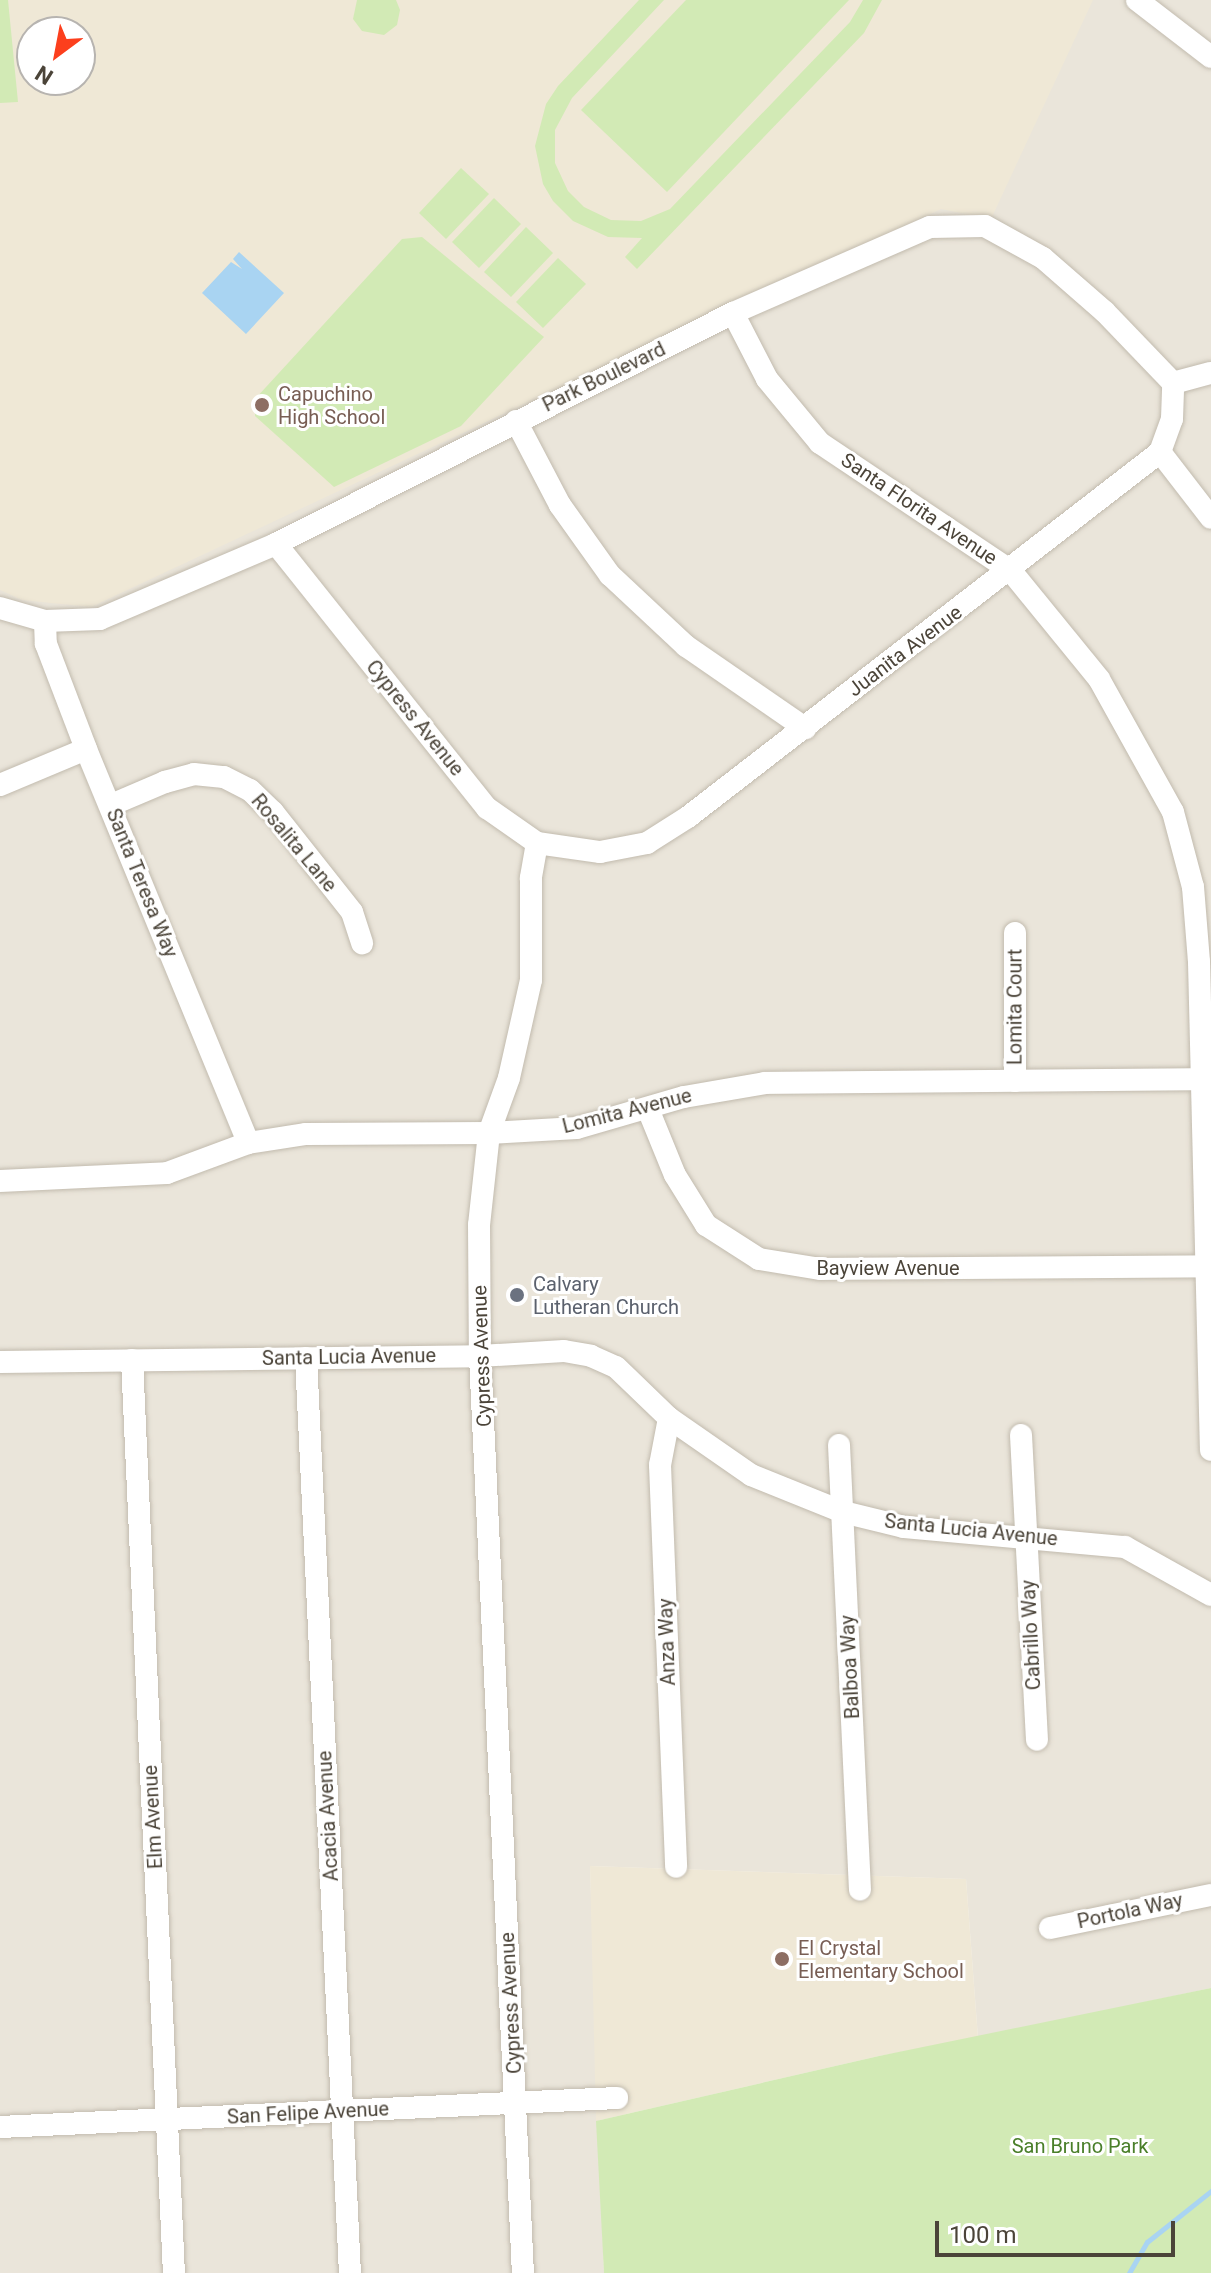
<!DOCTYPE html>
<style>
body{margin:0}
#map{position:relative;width:1211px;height:2273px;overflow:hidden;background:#f6f3ec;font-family:Roboto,sans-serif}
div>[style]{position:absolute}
.residential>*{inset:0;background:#eae5da}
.education>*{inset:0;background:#efe8d6}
.green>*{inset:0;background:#d2eab5}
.water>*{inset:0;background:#a9d4f2}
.stream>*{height:5px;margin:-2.5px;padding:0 2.5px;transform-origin:2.5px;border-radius:2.5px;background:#a9d4f2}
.roads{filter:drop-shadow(0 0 2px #c2bbae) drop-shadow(0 0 2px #c2bbae)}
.minor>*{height:22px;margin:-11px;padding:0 11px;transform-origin:11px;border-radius:11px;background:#fff}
.dots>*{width:22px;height:22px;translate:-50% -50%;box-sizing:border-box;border:4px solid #fff;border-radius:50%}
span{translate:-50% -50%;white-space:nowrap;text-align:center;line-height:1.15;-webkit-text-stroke:6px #fff;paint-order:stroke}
.street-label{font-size:20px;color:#4b4439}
.education-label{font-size:20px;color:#785e54}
.left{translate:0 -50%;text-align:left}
.worship-label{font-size:20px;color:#5b616d}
.park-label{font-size:20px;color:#4a7f2a}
.north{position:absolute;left:16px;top:16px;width:80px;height:80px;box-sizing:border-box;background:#fff;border:2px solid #b7b4b0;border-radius:50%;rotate:212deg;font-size:22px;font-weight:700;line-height:32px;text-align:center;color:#4b4439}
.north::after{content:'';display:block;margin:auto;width:28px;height:36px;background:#fc3f1d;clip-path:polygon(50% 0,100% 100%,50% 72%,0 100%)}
.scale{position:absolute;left:935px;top:2221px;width:240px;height:36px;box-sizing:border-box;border:4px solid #4b4439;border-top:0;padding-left:10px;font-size:24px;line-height:28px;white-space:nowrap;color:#4b4439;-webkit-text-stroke:6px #fff;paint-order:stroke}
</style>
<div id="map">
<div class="residential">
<div style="clip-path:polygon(evenodd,0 0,1211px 0,1211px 1988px,978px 2038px,966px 1879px,590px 1866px,604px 2273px,0 2273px,0 0,32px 32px,80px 32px,80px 80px,32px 80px,32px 32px)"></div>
</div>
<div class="education">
<div style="clip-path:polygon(evenodd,0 0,1093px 0,991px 219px,941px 209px,91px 607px,22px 600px,0 590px,0 0,32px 32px,80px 32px,80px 80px,32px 80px,32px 32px)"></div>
<div style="clip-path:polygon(590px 1866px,966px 1879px,978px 2038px,879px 2056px,596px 2121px)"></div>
</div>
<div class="green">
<div style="clip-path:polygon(0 0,8px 0,18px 102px,0 103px)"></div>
<div style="clip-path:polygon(357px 0,396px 0,400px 10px,397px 25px,384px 35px,362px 31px,353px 19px)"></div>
<div style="clip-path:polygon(639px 0,664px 0,572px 98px,555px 130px,555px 163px,568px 191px,584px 207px,611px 220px,641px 221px,670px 209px,850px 22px,863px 0,882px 0,864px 33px,637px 269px,625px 257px,642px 238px,608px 237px,573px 221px,553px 201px,543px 184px,535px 146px,546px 104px,558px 86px)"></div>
<div style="clip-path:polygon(686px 0,849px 0,667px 192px,581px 110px)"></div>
<div style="clip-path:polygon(461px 168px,489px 194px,446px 239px,419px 213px)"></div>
<div style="clip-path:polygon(494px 198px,521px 224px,479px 268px,452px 242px)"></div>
<div style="clip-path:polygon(526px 227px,553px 253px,511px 297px,484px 272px)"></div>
<div style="clip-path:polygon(422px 237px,544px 337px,461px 426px,334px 487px,255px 416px,255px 399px,402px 239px)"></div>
<div style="clip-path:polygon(558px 258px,586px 284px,543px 328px,516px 302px)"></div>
<div style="clip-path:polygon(1211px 1988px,1211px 2273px,604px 2273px,596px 2121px,879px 2056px)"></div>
</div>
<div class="water">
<div style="clip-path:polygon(239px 252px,284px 293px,246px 334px,202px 293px,231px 262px,242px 269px,233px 259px)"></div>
</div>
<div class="stream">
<div style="left:1129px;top:2273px;width:36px;rotate:-60deg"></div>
<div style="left:1147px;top:2242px;width:82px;rotate:-38.6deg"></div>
</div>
<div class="roads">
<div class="minor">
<div style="left:1137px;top:0;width:93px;rotate:37.6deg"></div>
<div style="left:733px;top:313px;width:74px;rotate:62.7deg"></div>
<div style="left:767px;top:379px;width:83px;rotate:50.4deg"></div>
<div style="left:820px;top:443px;width:230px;rotate:33.8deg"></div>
<div style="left:1011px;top:571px;width:139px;rotate:50.8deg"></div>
<div style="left:1099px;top:679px;width:152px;rotate:60.9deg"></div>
<div style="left:1173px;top:812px;width:78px;rotate:75.1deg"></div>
<div style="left:1193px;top:887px;width:75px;rotate:85.4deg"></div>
<div style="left:1199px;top:962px;width:488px;rotate:88.6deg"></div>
<div style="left:516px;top:421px;width:95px;rotate:62.4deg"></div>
<div style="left:560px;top:505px;width:86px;rotate:54.5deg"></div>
<div style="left:610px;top:575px;width:104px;rotate:43.1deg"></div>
<div style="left:686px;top:646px;width:145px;rotate:34.6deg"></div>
<div style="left:1160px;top:452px;width:83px;rotate:52.3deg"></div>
<div style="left:276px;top:544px;width:338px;rotate:51.4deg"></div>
<div style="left:487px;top:808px;width:61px;rotate:35deg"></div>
<div style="left:537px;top:843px;width:36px;rotate:100deg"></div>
<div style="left:531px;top:878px;width:102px;rotate:90deg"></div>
<div style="left:531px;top:980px;width:100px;rotate:102.7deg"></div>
<div style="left:509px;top:1078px;width:59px;rotate:110deg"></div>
<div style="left:489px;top:1133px;width:93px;rotate:96.2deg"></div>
<div style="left:479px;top:1225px;width:131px;rotate:89.6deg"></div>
<div style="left:480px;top:1356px;width:918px;rotate:87.32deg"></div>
<div style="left:0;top:608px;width:47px;rotate:16.1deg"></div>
<div style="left:45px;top:621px;width:55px;rotate:-2.1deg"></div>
<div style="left:100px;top:619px;width:191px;rotate:-23.1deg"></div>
<div style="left:276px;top:544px;width:512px;rotate:-26.82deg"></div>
<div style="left:733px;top:313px;width:215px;rotate:-23.6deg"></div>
<div style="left:930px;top:227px;width:55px;rotate:-1deg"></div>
<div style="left:985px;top:226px;width:66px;rotate:28.9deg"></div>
<div style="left:1043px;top:258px;width:82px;rotate:41.1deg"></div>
<div style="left:1105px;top:312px;width:98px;rotate:46.2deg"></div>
<div style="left:45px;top:621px;width:23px;rotate:88deg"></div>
<div style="left:46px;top:644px;width:112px;rotate:69.1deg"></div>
<div style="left:86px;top:749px;width:426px;rotate:67.6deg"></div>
<div style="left:0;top:785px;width:93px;rotate:-22.7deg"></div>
<div style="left:111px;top:805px;width:59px;rotate:-23.1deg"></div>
<div style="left:165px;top:782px;width:30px;rotate:-15deg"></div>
<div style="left:194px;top:774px;width:30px;rotate:6deg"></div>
<div style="left:224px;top:777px;width:29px;rotate:27deg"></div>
<div style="left:250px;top:790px;width:32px;rotate:44deg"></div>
<div style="left:273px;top:812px;width:127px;rotate:51.7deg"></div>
<div style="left:352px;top:912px;width:33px;rotate:72deg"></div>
<div style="left:537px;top:843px;width:64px;rotate:8.1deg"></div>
<div style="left:600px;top:852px;width:48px;rotate:-10.8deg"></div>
<div style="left:647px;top:843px;width:49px;rotate:-32.4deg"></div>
<div style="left:688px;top:817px;width:597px;rotate:-37.71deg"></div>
<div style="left:1160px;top:452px;width:35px;rotate:-70deg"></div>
<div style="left:1172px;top:419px;width:36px;rotate:-88deg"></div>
<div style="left:1173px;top:383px;width:39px;rotate:-15deg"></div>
<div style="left:1015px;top:933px;width:148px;rotate:90deg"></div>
<div style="left:648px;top:1109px;width:71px;rotate:67.8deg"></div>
<div style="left:675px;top:1175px;width:59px;rotate:58.2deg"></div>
<div style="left:706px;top:1225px;width:63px;rotate:32.7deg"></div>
<div style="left:759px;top:1259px;width:63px;rotate:9.2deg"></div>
<div style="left:821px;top:1269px;width:390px;rotate:-0.4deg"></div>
<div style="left:0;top:1181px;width:167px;rotate:-2.7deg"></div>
<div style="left:167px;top:1173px;width:86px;rotate:-20.3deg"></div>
<div style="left:248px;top:1143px;width:59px;rotate:-8.8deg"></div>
<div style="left:306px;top:1134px;width:183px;rotate:-0.3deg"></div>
<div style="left:489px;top:1133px;width:88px;rotate:-3.3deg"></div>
<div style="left:577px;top:1128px;width:111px;rotate:-16.2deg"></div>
<div style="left:684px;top:1097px;width:82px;rotate:-9.8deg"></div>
<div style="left:765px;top:1083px;width:446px;rotate:-0.5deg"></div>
<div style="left:306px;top:1358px;width:916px;rotate:87.25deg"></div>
<div style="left:132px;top:1360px;width:914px;rotate:87.37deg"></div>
<div style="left:0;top:1362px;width:480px;rotate:-0.7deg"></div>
<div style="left:480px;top:1356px;width:84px;rotate:-3.4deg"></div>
<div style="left:564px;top:1351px;width:27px;rotate:10deg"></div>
<div style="left:591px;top:1356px;width:27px;rotate:24deg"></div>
<div style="left:616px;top:1367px;width:74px;rotate:43.9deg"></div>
<div style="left:669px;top:1418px;width:100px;rotate:34.8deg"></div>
<div style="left:751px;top:1475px;width:99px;rotate:21.9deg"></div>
<div style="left:843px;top:1512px;width:63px;rotate:13.8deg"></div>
<div style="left:904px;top:1527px;width:222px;rotate:5.2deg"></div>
<div style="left:1125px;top:1547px;width:98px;rotate:29.2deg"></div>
<div style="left:669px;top:1418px;width:48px;rotate:100.8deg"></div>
<div style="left:660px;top:1465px;width:402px;rotate:87.7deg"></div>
<div style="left:1021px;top:1435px;width:305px;rotate:87deg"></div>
<div style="left:839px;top:1445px;width:445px;rotate:87.3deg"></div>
<div style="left:1050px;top:1928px;width:164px;rotate:-11.6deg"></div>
<div style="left:0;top:2127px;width:618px;rotate:-2.69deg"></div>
</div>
</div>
<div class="dots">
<div style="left:262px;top:405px;background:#8d6e63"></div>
<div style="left:517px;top:1295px;background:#6b7280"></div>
<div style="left:782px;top:1959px;background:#8d6e63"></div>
</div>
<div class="street-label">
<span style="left:604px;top:377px;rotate:-26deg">Park Boulevard</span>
<span style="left:919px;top:509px;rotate:34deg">Santa Florita Avenue</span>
<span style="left:905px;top:651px;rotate:-37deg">Juanita Avenue</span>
<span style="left:415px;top:718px;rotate:51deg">Cypress Avenue</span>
<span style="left:294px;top:843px;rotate:50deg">Rosalita Lane</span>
<span style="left:142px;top:883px;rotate:68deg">Santa Teresa Way</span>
<span style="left:1015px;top:1007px;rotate:-90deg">Lomita Court</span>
<span style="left:627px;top:1111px;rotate:-14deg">Lomita Avenue</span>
<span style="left:888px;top:1268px">Bayview Avenue</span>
<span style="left:482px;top:1356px;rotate:-92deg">Cypress Avenue</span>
<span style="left:349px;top:1357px;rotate:-1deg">Santa Lucia Avenue</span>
<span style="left:971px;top:1530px;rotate:6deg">Santa Lucia Avenue</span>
<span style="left:1031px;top:1635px;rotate:-93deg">Cabrillo Way</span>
<span style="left:667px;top:1642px;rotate:-92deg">Anza Way</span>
<span style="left:850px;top:1667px;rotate:-93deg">Balboa Way</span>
<span style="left:328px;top:1816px;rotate:-93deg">Acacia Avenue</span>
<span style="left:153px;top:1817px;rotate:-93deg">Elm Avenue</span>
<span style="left:1130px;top:1911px;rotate:-12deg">Portola Way</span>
<span style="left:511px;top:2003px;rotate:-93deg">Cypress Avenue</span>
<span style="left:308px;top:2113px;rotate:-3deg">San Felipe Avenue</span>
</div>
<div class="education-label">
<span class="left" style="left:278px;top:406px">Capuchino<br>High School</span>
<span class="left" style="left:798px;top:1960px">El Crystal<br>Elementary School</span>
</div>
<div class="worship-label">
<span class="left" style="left:533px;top:1296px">Calvary<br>Lutheran Church</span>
</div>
<div class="park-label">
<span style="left:1080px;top:2146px">San Bruno Park</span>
</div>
<div class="north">N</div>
<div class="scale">100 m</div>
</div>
